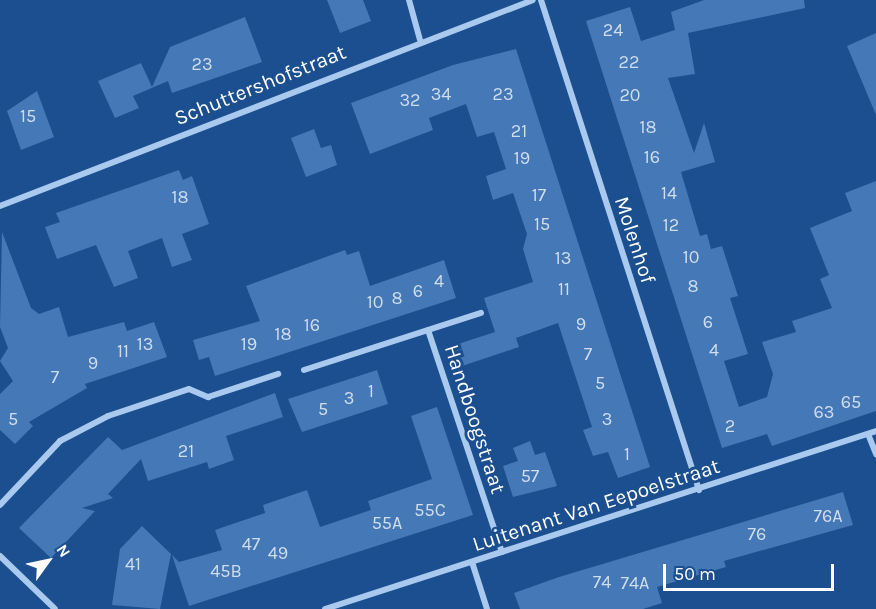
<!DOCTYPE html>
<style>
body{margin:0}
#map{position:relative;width:876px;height:609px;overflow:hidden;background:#1b4f8f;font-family:Karla,sans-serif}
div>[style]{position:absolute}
.building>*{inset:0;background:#4478b7}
.minor>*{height:6px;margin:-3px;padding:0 3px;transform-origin:3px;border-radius:3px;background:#a9c9ee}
span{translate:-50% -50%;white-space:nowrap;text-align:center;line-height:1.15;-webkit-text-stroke:6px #1b4f8f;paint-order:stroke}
.number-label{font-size:18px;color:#d0dded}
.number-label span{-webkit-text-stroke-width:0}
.street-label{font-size:21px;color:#fff}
.north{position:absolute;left:18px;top:531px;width:60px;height:60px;-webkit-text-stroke:4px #1b4f8f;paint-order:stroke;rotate:57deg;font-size:16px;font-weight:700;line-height:24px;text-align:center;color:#fff}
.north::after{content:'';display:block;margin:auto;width:21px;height:27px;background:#fff;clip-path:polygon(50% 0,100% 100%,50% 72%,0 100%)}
.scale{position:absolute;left:663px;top:564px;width:171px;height:27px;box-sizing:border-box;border:3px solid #fff;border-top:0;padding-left:8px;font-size:18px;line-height:21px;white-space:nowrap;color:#fff;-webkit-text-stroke:4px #1b4f8f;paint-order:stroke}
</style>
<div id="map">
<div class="building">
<div style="clip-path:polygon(327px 0,363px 0,371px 21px,340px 33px)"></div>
<div style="clip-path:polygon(704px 0,804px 0,805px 8px,688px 33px,695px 74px,668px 78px,694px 153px,704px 123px,715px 162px,681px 172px,700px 236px,707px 234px,711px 249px,722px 246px,738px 296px,730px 298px,748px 354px,724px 361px,739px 407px,767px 397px,773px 374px,762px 342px,796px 332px,792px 321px,832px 308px,820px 279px,829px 275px,810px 228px,852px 211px,845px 193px,876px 181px,876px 411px,772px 446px,767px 434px,722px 448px,586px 21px,630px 7px,641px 41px,675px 30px,671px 12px)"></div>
<div style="clip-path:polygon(245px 17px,262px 62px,172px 93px,168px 81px,133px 96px,139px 108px,115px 118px,98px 81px,141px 63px,152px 87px,170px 47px)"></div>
<div style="clip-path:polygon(876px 33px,876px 115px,847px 46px)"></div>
<div style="clip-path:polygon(516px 49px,650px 467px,618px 478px,608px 452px,593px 456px,583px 430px,592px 427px,558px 323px,516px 338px,519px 347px,459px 367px,452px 346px,495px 332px,484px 298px,533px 282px,523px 249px,527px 234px,513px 193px,493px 200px,486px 176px,506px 169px,494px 132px,477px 137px,466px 104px,429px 118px,433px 130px,370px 154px,351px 103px,453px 65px)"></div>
<div style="clip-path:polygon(37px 91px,54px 137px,21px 150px,7px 111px)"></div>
<div style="clip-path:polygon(314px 129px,321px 148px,331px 145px,337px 165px,306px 177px,291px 138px)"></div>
<div style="clip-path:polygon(179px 170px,183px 180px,192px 176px,209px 224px,182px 234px,192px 260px,172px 267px,162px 238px,128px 251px,138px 278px,114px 287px,96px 245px,57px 259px,45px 227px,60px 222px,56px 213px)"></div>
<div style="clip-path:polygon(2px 232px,31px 308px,39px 314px,59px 307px,68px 337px,124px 322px,127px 331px,154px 322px,167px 357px,85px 384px,87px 388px,29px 422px,33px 426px,15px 444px,0 430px,0 394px,13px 381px,0 361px,8px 348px,0 327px)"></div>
<div style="clip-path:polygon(345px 250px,347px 255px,359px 251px,370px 286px,444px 260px,456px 298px,215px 376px,209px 357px,199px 360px,193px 340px,260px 321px,246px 286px)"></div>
<div style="clip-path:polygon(377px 370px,388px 404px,302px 432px,288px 399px)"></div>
<div style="clip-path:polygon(275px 393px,283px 417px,226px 436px,234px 460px,209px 469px,207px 462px,148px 481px,141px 459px,108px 494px,113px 498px,82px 508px,95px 511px,51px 558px,19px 528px,108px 437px,122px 450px)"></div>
<div style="clip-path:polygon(437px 407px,473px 515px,189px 606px,172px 555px,179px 562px,222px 550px,215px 530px,265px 513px,263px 505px,307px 490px,320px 527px,371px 510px,368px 501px,432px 479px,411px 416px)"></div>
<div style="clip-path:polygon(530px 441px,535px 455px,545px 452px,557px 486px,513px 497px,503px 466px,518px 461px,513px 448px)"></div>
<div style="clip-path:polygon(843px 492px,853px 525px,724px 561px,726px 567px,657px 587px,662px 603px,643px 609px,520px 609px,514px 593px,559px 577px)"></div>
<div style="clip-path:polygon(142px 526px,171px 554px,160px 609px,112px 605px,120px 549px)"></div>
</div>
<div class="minor">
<div style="left:409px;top:0;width:41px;rotate:74.6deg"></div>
<div style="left:541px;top:0;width:515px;rotate:72.13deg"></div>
<div style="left:0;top:206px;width:571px;rotate:-21.13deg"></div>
<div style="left:428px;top:330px;width:234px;rotate:71.6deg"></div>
<div style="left:304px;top:370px;width:186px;rotate:-17.9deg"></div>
<div style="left:868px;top:434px;width:22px;rotate:68deg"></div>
<div style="left:0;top:505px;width:88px;rotate:-46.8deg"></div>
<div style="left:60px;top:441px;width:54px;rotate:-27.5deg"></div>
<div style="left:108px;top:416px;width:85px;rotate:-18.4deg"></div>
<div style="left:189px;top:389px;width:21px;rotate:23deg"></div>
<div style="left:208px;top:397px;width:74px;rotate:-18.2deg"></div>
<div style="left:0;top:556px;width:76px;rotate:43.9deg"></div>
<div style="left:472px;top:562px;width:49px;rotate:72.3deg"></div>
<div style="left:325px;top:609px;width:579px;rotate:-17.9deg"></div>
</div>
<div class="number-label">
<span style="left:613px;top:30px">24</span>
<span style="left:629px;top:62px">22</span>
<span style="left:202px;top:64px">23</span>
<span style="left:441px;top:94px">34</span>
<span style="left:503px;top:94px">23</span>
<span style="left:630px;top:95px">20</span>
<span style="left:410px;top:100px">32</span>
<span style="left:28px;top:116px">15</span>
<span style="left:648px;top:127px">18</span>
<span style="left:519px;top:131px">21</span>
<span style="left:652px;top:157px">16</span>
<span style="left:522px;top:158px">19</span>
<span style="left:669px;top:193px">14</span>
<span style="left:539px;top:195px">17</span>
<span style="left:180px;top:197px">18</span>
<span style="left:542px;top:224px">15</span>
<span style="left:671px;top:225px">12</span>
<span style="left:691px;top:257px">10</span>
<span style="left:563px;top:258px">13</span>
<span style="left:439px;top:281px">4</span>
<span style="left:693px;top:286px">8</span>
<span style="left:564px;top:289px">11</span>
<span style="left:418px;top:291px">6</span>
<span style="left:397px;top:298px">8</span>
<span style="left:375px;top:302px">10</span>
<span style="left:708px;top:322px">6</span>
<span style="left:581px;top:324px">9</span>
<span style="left:312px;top:325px">16</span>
<span style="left:283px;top:334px">18</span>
<span style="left:145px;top:344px">13</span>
<span style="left:249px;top:344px">19</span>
<span style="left:714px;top:350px">4</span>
<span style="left:123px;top:351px">11</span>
<span style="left:588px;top:354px">7</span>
<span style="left:93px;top:363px">9</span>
<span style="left:55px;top:377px">7</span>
<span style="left:600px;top:383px">5</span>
<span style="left:371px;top:391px">1</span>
<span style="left:349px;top:398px">3</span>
<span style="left:851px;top:402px">65</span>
<span style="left:323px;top:409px">5</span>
<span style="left:824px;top:412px">63</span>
<span style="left:13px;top:419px">5</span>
<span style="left:607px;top:419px">3</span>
<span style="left:730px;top:426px">2</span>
<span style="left:186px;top:451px">21</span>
<span style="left:627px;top:454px">1</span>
<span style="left:530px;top:476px">57</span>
<span style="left:430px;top:510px">55C</span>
<span style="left:828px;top:516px">76A</span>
<span style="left:387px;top:523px">55A</span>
<span style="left:757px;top:534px">76</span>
<span style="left:251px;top:544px">47</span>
<span style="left:278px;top:553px">49</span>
<span style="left:133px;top:564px">41</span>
<span style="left:226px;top:571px">45B</span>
<span style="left:602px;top:582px">74</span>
<span style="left:635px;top:583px">74A</span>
</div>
<div class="street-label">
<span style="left:260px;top:85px;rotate:-22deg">Schuttershofstraat</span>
<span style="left:635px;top:240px;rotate:72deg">Molenhof</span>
<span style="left:475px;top:419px;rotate:72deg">Handboogstraat</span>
<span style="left:596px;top:505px;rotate:-18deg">Luitenant Van Eepoelstraat</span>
</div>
<div class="north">N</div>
<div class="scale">50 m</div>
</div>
